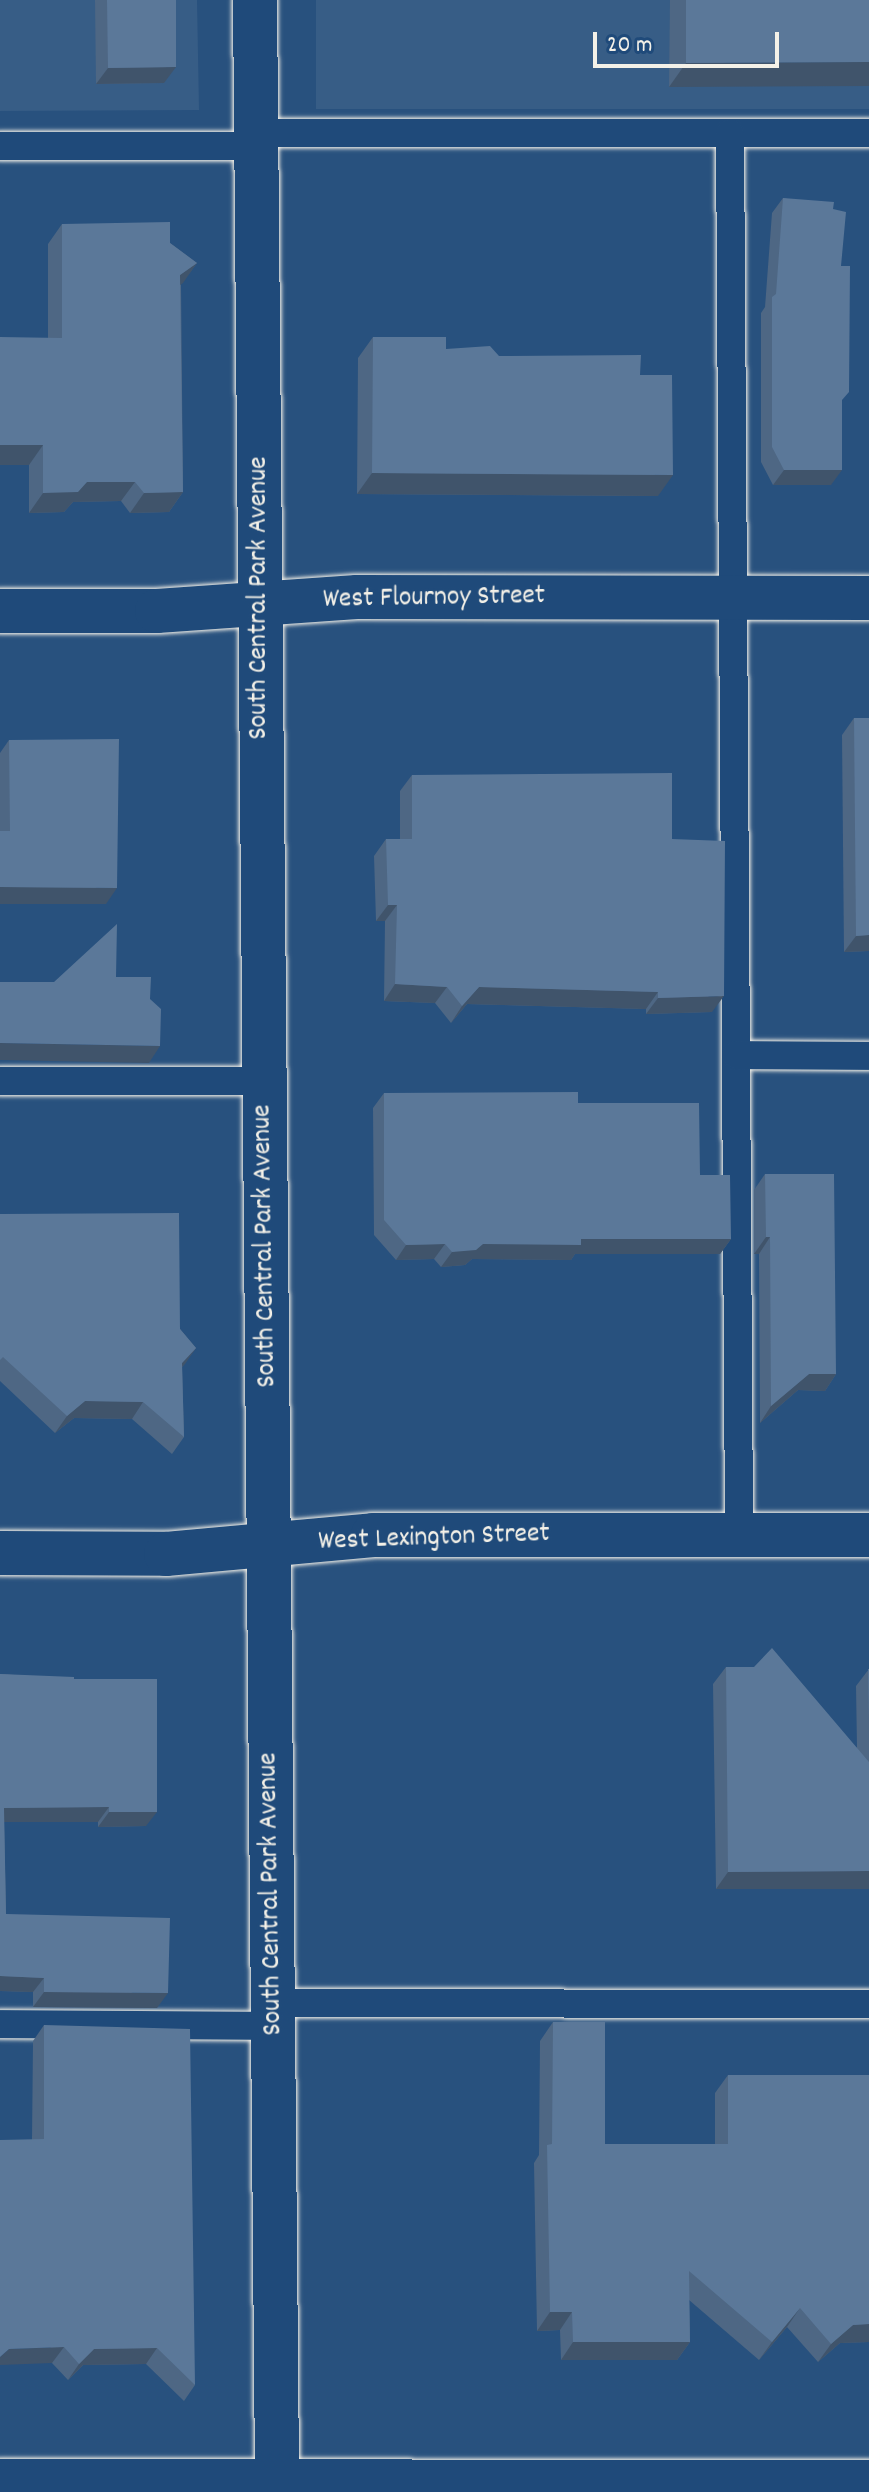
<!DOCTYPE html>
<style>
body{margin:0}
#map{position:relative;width:869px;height:2492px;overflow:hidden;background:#28517e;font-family:Dekko,sans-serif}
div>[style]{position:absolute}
.built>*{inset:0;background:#375d86}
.roads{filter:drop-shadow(0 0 2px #f4f1e8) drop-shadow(0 0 2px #f4f1e8)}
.lane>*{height:28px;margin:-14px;padding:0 14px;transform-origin:14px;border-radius:14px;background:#1f4a7a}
.street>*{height:44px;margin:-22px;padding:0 22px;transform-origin:22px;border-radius:22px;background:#1f4a7a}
.secondary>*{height:44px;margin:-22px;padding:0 22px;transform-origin:22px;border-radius:22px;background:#1f4a7a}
.wall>*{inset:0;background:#4e6784}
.shaded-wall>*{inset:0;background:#40546b}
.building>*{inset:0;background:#5b7899}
span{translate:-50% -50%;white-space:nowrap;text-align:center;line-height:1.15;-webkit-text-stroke:6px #1f4a7a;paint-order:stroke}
.street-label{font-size:28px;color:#f4f1e8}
.scale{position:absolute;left:593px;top:32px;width:186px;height:36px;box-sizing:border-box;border:4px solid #f4f1e8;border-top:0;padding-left:10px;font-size:24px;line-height:28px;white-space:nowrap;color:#f4f1e8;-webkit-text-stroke:6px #1f4a7a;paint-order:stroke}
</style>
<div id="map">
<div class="built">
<div style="clip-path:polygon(0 0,197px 0,199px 110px,0 111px)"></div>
<div style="clip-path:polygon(316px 0,869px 0,869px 109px,316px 109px)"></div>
</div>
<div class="roads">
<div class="lane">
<div style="left:256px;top:133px;width:613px"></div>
<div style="left:730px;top:133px;width:1402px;rotate:89.63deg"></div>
<div style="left:0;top:146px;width:256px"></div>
<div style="left:736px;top:1055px;width:133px;rotate:0.4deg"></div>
<div style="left:0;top:1081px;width:265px"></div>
<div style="left:273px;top:2003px;width:596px;rotate:0.1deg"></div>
<div style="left:0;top:2024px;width:273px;rotate:0.4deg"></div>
</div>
<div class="street">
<div style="left:0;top:611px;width:157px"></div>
<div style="left:157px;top:611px;width:200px;rotate:-4deg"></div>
<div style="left:357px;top:597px;width:512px;rotate:0.11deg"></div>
<div style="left:0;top:1553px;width:166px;rotate:0.3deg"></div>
<div style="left:166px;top:1554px;width:208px;rotate:-5.2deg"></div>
<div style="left:373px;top:1535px;width:496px"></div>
<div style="left:0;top:2481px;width:869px;rotate:0.07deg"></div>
</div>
<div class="secondary">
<div style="left:255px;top:0;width:2492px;rotate:89.49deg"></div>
</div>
</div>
<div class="wall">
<div style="clip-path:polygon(95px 0,176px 0,164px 83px,96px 84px)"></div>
<div style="clip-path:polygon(670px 0,869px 0,669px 87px)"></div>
<div style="clip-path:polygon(783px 198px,833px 209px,841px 266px,842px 402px,831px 485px,773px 485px,761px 462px,761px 313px,765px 307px,772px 213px)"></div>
<div style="clip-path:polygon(62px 224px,170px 243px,197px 263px,181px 284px,183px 492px,169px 512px,130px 513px,121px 501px,73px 502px,64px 512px,29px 513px,29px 465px,48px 338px,48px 244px)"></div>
<div style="clip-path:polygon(373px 337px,446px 349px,640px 375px,658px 496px,357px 494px,358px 358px)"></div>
<div style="clip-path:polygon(854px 718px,869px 951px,844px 952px,842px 735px)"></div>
<div style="clip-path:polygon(9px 740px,106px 904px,0 904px,0 753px)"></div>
<div style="clip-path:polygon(412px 775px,672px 839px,712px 1012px,646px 1014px,646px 1009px,467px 1004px,451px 1023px,435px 1003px,384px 1001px,385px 921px,376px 921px,374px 856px,386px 839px,400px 839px,400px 791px)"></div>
<div style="clip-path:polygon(384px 1093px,578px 1103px,700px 1175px,731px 1239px,720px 1254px,575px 1254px,571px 1260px,472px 1259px,465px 1265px,441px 1267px,434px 1259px,396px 1260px,374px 1235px,373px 1108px)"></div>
<div style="clip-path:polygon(765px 1174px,836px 1374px,825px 1391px,798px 1390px,760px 1423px,759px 1254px,754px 1254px,754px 1190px)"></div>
<div style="clip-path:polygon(0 1214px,180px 1329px,196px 1348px,182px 1367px,184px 1437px,172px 1454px,132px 1419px,74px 1418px,55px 1433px,0 1381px)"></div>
<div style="clip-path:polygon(726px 1667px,857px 1748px,856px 1686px,869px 1669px,869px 1889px,716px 1889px,713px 1684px)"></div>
<div style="clip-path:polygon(0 1674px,74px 1679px,146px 1826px,98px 1827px,98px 1822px,4px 1822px,6px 1914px,157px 2008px,33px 2007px,33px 1992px,0 1991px)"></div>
<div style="clip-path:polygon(553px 2022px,605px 2144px,715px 2144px,715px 2093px,728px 2075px,869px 2075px,869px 2342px,840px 2343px,818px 2362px,787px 2327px,759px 2360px,689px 2300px,690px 2342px,677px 2360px,561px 2360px,560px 2330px,537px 2331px,534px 2163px,539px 2155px,540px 2041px)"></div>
<div style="clip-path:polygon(44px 2025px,195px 2385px,184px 2401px,146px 2364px,83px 2365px,68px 2380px,52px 2363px,32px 2139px,33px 2041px)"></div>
</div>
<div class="shaded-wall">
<div style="clip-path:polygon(869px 62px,869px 86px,669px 87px,686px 63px)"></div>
<div style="clip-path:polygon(176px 67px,164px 83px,96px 84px,108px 68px)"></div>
<div style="clip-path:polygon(197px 263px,183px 283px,167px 295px,180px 275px)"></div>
<div style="clip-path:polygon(0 445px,43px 445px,29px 465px,0 465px)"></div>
<div style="clip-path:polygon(784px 470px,842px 470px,831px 485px,773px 485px)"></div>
<div style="clip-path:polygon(372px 473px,673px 475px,658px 496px,357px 494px)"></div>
<div style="clip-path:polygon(87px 482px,135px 482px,121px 501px,73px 502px,64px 512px,29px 513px,43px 493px)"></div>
<div style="clip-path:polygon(183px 492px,169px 512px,130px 513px,144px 493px)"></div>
<div style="clip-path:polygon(0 887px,117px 888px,106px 904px,0 904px)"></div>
<div style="clip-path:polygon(388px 905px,397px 905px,385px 921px,376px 921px)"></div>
<div style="clip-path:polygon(869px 935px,869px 951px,844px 952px,856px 936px)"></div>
<div style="clip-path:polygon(395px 984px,447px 987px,435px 1003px,384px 1001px)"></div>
<div style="clip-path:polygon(479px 987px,658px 992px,646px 1009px,467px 1004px,451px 1023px,462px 1006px)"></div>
<div style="clip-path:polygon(724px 996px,712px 1012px,646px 1014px,658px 998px)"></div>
<div style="clip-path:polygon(0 1043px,160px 1046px,149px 1063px,0 1060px)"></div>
<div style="clip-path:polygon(766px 1237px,770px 1237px,759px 1254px,754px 1254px)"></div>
<div style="clip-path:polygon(581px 1239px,731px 1239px,720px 1254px,575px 1254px,571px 1260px,472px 1259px,465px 1265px,441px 1267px,452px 1252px,483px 1244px)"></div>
<div style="clip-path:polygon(445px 1244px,434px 1259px,396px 1260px,406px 1245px)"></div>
<div style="clip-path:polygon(196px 1348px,185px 1364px,170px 1379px,182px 1363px)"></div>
<div style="clip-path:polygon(809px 1374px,836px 1374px,825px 1391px,798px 1390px,760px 1423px,771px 1406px)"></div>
<div style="clip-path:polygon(85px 1401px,143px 1402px,132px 1419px,74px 1418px,55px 1433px,67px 1416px)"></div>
<div style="clip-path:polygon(109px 1807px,98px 1822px,0 1822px,4px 1808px)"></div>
<div style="clip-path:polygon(109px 1812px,157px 1812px,146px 1826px,98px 1827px)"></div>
<div style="clip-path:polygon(869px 1871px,869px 1889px,716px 1889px,728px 1872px)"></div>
<div style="clip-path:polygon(0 1976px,44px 1978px,33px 1992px,0 1991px)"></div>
<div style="clip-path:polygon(44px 1992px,168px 1993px,157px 2008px,33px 2007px)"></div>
<div style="clip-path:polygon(800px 2308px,787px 2327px,759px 2360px,772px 2342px)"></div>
<div style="clip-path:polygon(550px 2312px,572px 2312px,560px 2330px,537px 2331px)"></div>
<div style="clip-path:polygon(869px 2324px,869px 2342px,840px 2343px,818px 2362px,831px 2344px,853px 2325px)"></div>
<div style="clip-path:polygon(573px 2342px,690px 2342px,677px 2360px,561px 2360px)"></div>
<div style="clip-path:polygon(64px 2347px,52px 2363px,0 2365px,0 2357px,9px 2349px)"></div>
<div style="clip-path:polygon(157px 2348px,146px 2364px,83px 2365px,68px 2380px,79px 2364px,94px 2349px)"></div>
</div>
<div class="building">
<div style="clip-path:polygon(107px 0,176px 0,176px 67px,108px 68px)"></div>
<div style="clip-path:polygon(686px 0,869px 0,869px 62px,686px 63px)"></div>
<div style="clip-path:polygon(783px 198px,834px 202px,833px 209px,846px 212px,841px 266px,850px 266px,849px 392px,842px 400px,842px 470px,784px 470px,772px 447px,772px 297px,776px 294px)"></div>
<div style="clip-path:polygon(170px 222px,170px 243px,197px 263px,180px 275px,183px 492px,144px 493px,135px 482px,87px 482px,78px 492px,43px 493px,43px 445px,0 445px,0 337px,62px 338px,62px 224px)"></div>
<div style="clip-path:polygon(373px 337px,446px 337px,446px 349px,490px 346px,499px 356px,641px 355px,640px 375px,672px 375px,673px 475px,372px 473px)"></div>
<div style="clip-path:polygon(854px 718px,869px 718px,869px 935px,856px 936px)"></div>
<div style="clip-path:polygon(119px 739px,117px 888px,0 887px,0 831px,10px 831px,9px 740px)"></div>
<div style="clip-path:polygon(672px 773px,672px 839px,725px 841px,724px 996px,658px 998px,658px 992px,479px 987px,462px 1006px,447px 987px,395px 984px,397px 905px,388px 905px,386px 839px,412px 839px,412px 775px)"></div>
<div style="clip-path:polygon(117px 924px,116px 977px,151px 977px,150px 999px,161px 1009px,160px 1046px,0 1043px,0 982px,54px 982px)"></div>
<div style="clip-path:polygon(578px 1092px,578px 1103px,699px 1103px,700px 1175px,730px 1175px,731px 1239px,581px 1239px,581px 1245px,483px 1244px,476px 1250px,452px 1252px,445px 1244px,406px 1245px,384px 1220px,384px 1093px)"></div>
<div style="clip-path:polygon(765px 1174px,834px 1174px,836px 1374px,809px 1374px,771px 1406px,770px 1237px,766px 1237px)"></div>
<div style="clip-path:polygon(179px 1213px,180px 1329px,196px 1348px,182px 1363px,184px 1437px,143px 1402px,85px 1401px,67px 1416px,3px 1357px,0 1360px,0 1214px)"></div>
<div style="clip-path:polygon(772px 1648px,869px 1762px,869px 1871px,728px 1872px,726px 1667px,754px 1667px)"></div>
<div style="clip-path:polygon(868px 1669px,869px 1669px,869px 1719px)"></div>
<div style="clip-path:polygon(0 1674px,74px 1677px,74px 1679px,157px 1679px,157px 1812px,109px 1812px,109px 1807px,4px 1808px,6px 1914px,170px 1918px,168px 1993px,44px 1992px,44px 1978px,0 1976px)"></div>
<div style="clip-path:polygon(553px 2022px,605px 2022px,605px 2144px,728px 2144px,728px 2075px,869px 2075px,869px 2324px,853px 2325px,831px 2344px,800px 2308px,772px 2342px,689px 2271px,690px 2342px,573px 2342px,572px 2312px,550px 2312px,547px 2145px,552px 2144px)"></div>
<div style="clip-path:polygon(44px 2025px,190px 2029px,195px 2385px,157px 2348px,94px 2349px,79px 2364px,64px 2347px,9px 2349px,0 2357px,0 2140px,44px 2139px)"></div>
</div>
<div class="street-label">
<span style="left:260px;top:598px;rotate:-90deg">South Central Park Avenue</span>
<span style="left:434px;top:599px;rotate:-1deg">West Flournoy Street</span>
<span style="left:266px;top:1246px;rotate:-91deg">South Central Park Avenue</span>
<span style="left:434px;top:1539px;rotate:-2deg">West Lexington Street</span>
<span style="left:272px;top:1894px;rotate:-91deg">South Central Park Avenue</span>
</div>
<div class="scale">20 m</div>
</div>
